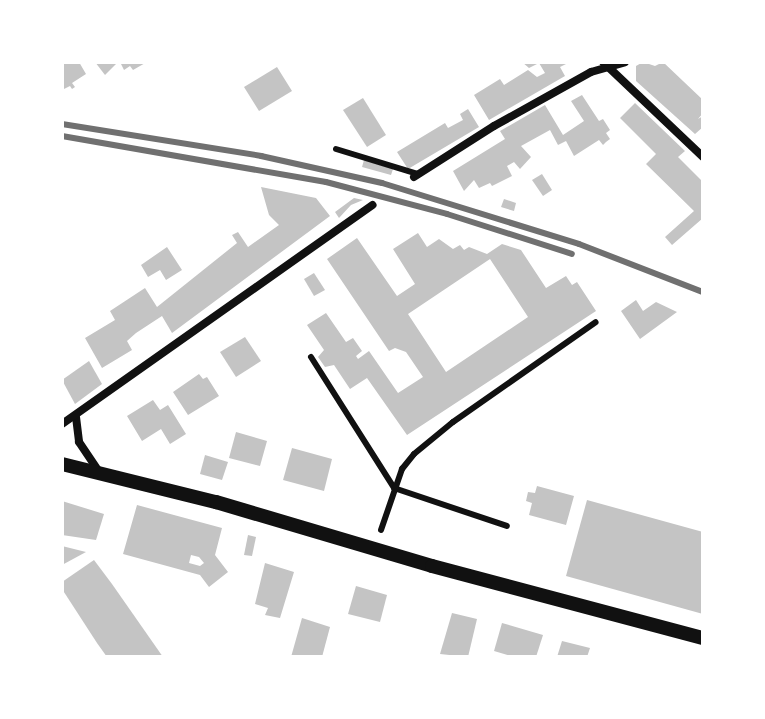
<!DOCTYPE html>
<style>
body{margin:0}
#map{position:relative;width:765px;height:719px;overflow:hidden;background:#fff;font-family:"Space Grotesk",sans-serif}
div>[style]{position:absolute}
.building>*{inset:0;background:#c4c4c4}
.service>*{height:6px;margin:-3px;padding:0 3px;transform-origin:3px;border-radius:3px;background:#111}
.minor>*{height:8px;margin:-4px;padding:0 4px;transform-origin:4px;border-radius:4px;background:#111}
.tertiary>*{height:14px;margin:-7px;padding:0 7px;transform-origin:7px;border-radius:7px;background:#111}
.rail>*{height:6px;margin:-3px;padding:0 3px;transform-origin:3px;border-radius:3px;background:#707070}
span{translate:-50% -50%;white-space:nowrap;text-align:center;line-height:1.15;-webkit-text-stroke:8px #fff;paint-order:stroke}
.frame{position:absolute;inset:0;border:64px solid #fff;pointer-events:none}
</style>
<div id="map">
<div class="building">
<div style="clip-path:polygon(62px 62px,79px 62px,86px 74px,72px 83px,75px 87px,72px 89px,70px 86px,62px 90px)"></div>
<div style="clip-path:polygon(95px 62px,118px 62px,105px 75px)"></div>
<div style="clip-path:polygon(120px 62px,147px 62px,133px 70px,130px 66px,124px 70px)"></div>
<div style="clip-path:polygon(522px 62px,570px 62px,560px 67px,565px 76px,489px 120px,474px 95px,500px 79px,504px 85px,528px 70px,537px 77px,545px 73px,539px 63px,529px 68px)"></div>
<div style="clip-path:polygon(643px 62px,655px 66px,663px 62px,703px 100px,703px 113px,698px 119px,703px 116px,703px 127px,695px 134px,636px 81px,636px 66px)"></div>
<div style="clip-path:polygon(277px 67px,292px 91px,259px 111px,244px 87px)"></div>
<div style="clip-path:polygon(582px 95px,599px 121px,603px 119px,610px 130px,606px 133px,610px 139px,606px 142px,603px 145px,599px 140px,574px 156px,566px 141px,558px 145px,550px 130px,521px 146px,531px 157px,520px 169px,514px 162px,507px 166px,512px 176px,492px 186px,490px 183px,479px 188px,474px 180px,464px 191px,453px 171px,505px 139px,500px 131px,545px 105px,563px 135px,584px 121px,571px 101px)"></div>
<div style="clip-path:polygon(363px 98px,386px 135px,367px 147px,343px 110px)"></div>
<div style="clip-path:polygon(635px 103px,685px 151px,678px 157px,703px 182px,703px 218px,672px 245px,665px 237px,694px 211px,646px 164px,656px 154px,620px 118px)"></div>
<div style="clip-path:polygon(468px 109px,479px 127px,408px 169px,397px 152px,445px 123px,448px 128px,463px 120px,460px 114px)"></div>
<div style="clip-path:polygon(364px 160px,393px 169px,391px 175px,362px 167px)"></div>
<div style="clip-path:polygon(542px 174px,552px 190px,543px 196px,532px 180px)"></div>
<div style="clip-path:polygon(261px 187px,316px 198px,330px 216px,172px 333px,162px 316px,136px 333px,127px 341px,132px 350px,102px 368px,85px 338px,115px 320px,110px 311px,145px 288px,157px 307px,237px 243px,232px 235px,238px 232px,248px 247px,279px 225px,269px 215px)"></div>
<div style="clip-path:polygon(354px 198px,363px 200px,351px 205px,339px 218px,335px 212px)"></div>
<div style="clip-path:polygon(504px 199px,516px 203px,514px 211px,501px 207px)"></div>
<div style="clip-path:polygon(evenodd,418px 233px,427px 247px,439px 239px,453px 249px,460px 245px,464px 250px,469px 247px,487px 254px,502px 244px,521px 250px,546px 288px,566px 276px,572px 285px,577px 282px,596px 311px,407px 435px,367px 378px,350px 389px,334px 365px,325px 367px,318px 357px,324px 350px,307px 325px,326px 313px,346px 342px,353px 338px,362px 351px,356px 356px,358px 359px,369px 351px,398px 393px,423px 377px,406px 352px,395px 348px,389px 351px,327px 259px,357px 238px,397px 296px,415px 284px,393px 249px,418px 233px,490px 259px,528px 317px,446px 372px,408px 314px,490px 259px)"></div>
<div style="clip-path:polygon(167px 247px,182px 270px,166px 280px,160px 270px,148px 277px,141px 265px)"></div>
<div style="clip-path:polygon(314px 273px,325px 290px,314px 296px,304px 279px)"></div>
<div style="clip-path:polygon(636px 300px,643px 311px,656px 302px,677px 312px,640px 339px,621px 311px)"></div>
<div style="clip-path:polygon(245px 337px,261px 361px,236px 377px,220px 352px)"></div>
<div style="clip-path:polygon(89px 361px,102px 384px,75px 404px,62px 380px)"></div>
<div style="clip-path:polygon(199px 374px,203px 379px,207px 377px,219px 396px,188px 415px,173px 392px)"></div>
<div style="clip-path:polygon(153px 400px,160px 410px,168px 405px,186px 434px,170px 444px,161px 429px,142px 441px,127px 416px)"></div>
<div style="clip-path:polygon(236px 432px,267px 441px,260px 466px,229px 458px)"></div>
<div style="clip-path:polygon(292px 448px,332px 459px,324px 491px,283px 480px)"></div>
<div style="clip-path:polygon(205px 455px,228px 462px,222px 480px,200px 474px)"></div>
<div style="clip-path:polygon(537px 486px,574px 496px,566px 525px,529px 515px,532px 503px,526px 501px,528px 492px,535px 493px)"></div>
<div style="clip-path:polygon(587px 500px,703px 532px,703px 614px,566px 576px)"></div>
<div style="clip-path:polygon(62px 501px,104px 514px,96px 540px,62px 535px)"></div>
<div style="clip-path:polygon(evenodd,137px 505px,222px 528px,215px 555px,228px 572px,209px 587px,200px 575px,123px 554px,137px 505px,191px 555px,199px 557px,204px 563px,200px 566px,189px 563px,191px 555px)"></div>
<div style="clip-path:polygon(248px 535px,256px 537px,252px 556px,244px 555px)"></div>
<div style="clip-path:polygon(62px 546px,86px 552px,62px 565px)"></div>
<div style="clip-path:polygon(94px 560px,112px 584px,163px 657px,107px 657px,97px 643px,62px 589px,62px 582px)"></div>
<div style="clip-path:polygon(265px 563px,294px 572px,280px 618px,265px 615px,268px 608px,255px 604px)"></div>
<div style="clip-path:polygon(356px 586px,387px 595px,380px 622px,348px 614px)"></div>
<div style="clip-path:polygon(452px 613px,477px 619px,468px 657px,440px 654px)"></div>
<div style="clip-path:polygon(302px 618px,330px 627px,322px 657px,291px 657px)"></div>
<div style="clip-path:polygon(502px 623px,543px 635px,536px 657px,514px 657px,494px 651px)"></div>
<div style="clip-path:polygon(562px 641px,590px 648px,587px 657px,557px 657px)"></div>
</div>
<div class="service">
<div style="left:336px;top:149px;width:86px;rotate:17deg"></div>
<div style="left:311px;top:357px;width:155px;rotate:57.6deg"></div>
<div style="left:394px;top:488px;width:119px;rotate:18.6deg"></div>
<div style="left:381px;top:530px;width:65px;rotate:-71deg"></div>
<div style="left:402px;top:469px;width:19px;rotate:-51deg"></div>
<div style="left:414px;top:454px;width:50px;rotate:-39.4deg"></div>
<div style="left:453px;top:422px;width:174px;rotate:-35deg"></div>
</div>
<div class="minor">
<div style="left:603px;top:62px;width:138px;rotate:43.5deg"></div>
<div style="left:414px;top:177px;width:95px;rotate:-32.5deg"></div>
<div style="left:494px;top:126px;width:111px;rotate:-29.1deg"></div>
<div style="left:591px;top:72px;width:35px;rotate:-16deg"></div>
<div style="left:76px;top:417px;width:25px;rotate:83deg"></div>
<div style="left:79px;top:442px;width:34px;rotate:56deg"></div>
<div style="left:62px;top:424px;width:380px;rotate:-35.2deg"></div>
</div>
<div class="tertiary">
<div style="left:62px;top:464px;width:159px;rotate:13.9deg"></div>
<div style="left:216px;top:502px;width:225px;rotate:16.5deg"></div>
<div style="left:432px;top:566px;width:280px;rotate:14.9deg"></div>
</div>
<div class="rail">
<div style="left:62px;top:124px;width:202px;rotate:9.1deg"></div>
<div style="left:261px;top:156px;width:124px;rotate:12.6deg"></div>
<div style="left:382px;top:183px;width:206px;rotate:17.2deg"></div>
<div style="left:579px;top:244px;width:133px;rotate:21.2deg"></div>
<div style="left:62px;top:136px;width:268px;rotate:9.9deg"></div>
<div style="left:326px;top:182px;width:125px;rotate:14.8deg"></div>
<div style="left:447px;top:214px;width:131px;rotate:17.7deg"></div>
</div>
<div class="frame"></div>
</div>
